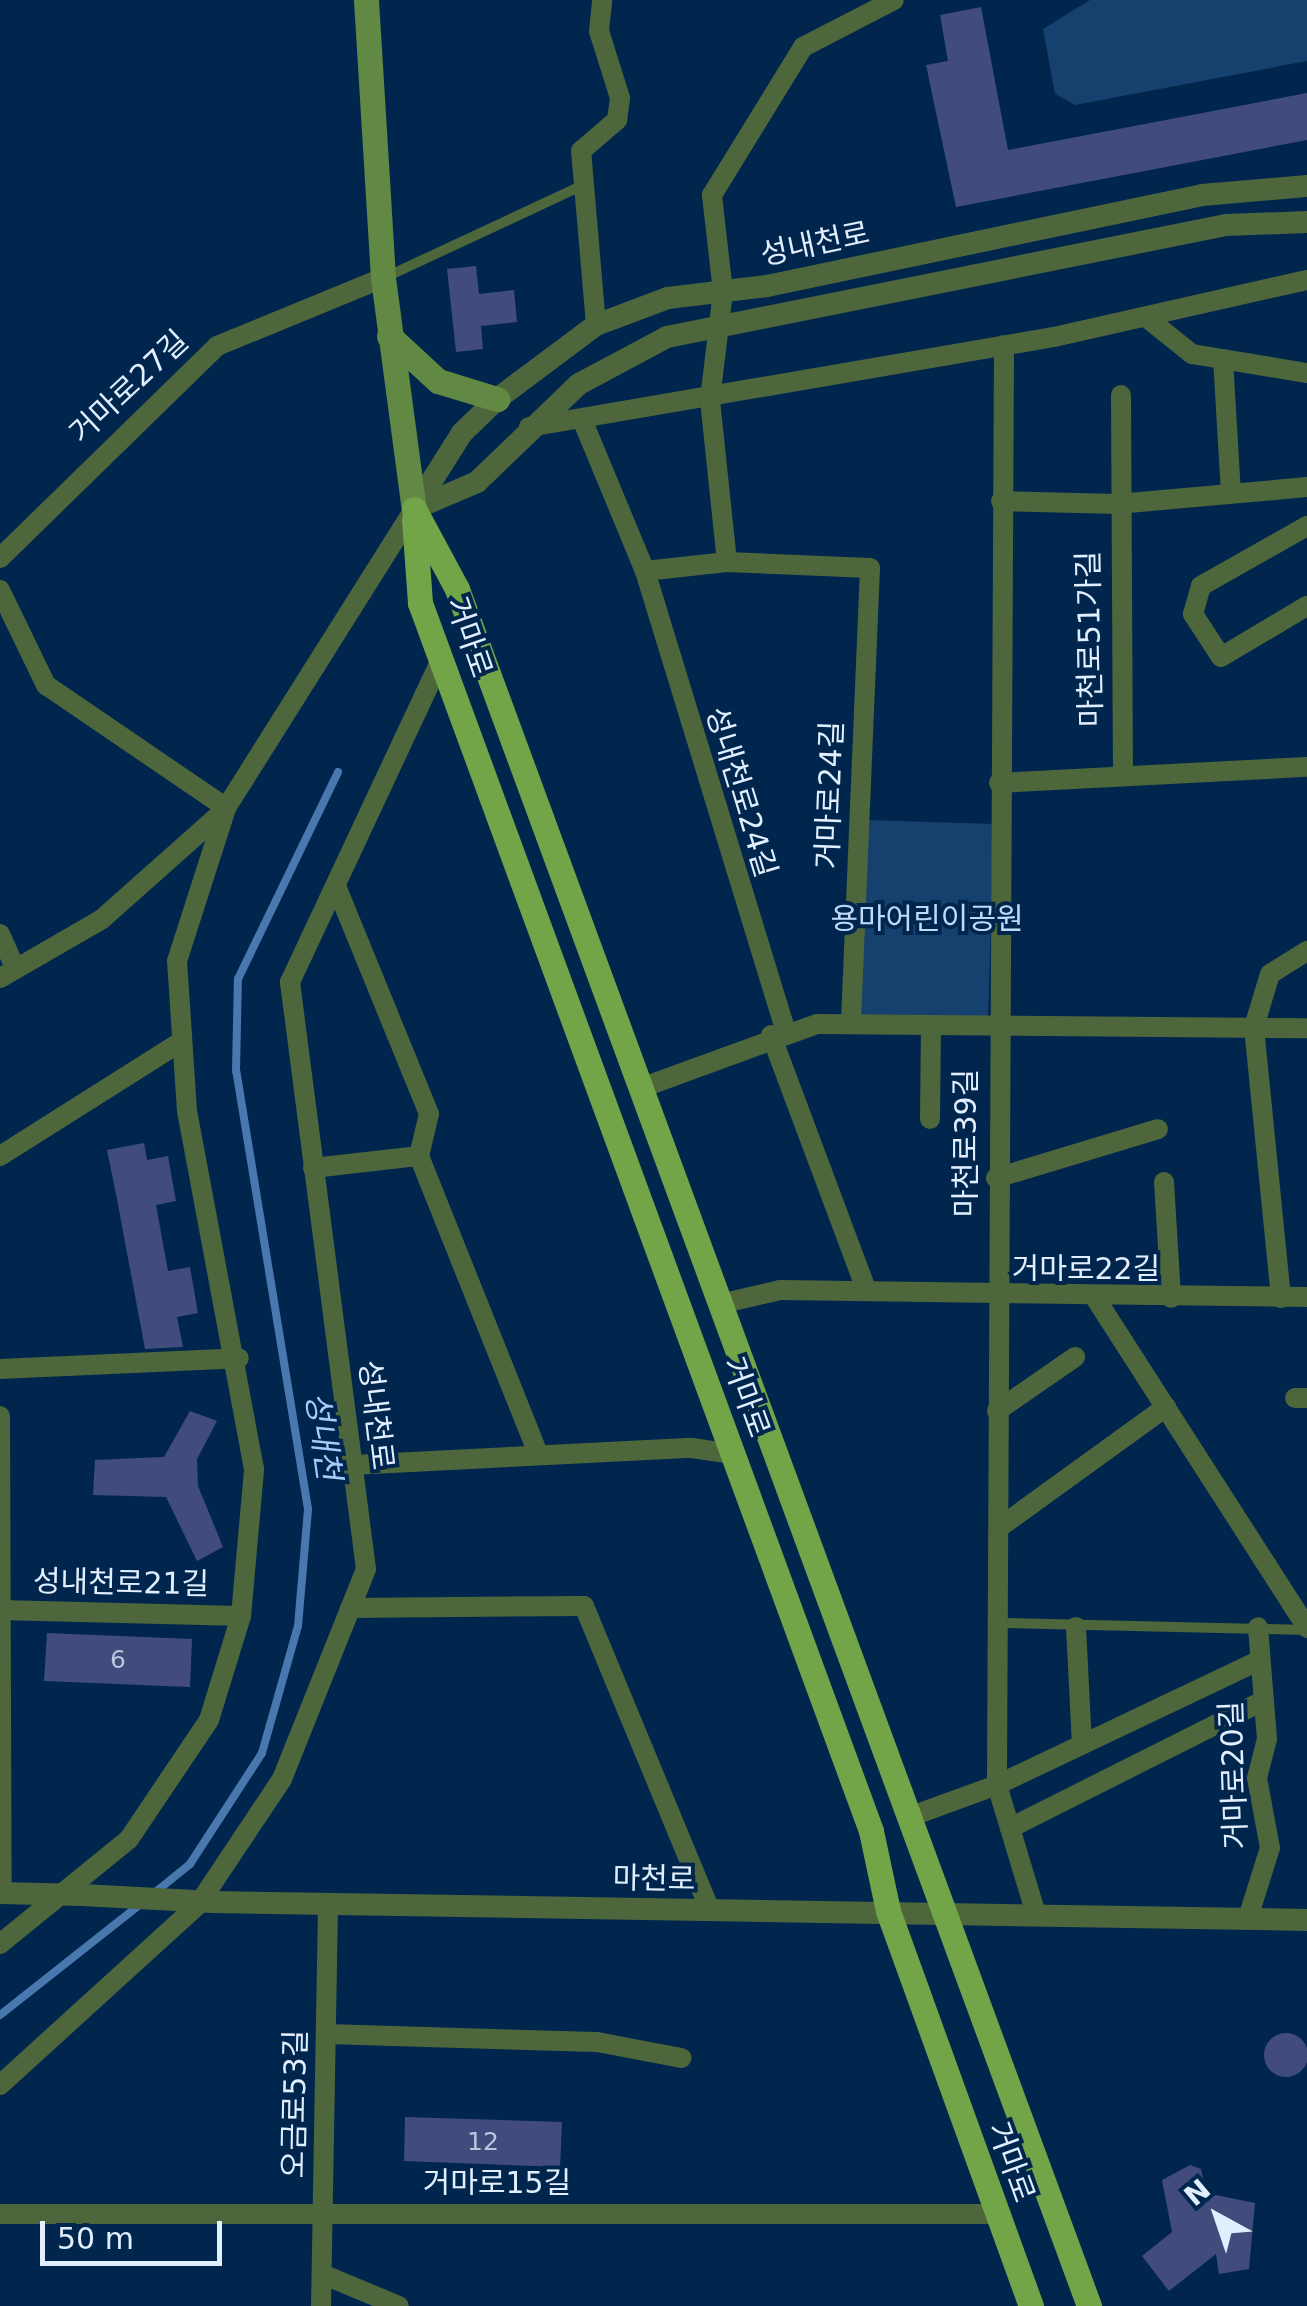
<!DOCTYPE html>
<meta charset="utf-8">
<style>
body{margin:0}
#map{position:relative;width:1307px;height:2306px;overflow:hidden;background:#00264e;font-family:"DejaVu Sans","Noto Sans KR",sans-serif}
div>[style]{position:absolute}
.green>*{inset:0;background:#16406d}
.stream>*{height:8px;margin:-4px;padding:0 4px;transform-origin:4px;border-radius:4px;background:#4978af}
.building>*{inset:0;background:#414c7d}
.round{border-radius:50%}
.service>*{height:10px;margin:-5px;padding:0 5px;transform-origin:5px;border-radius:5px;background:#4d663b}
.minor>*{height:20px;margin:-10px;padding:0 10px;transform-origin:10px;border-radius:10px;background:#4d663b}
.tertiary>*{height:22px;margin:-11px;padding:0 11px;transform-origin:11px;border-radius:11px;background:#4d663b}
.secondary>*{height:25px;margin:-12.5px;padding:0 12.5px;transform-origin:12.5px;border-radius:12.5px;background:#628943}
.primary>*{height:25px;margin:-12.5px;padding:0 12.5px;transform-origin:12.5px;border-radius:12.5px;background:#71a548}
.tertiary-bridge>*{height:22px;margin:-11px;padding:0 11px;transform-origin:11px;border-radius:11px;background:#4d663b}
span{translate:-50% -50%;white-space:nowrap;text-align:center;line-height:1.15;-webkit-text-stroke:8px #00264e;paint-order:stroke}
.number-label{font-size:25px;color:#b9c6de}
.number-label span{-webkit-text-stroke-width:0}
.street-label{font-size:30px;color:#e1eefe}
.park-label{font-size:30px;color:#bfd9f9}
.water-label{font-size:32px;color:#a4cbfa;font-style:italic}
.north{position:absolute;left:1167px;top:2166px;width:100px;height:100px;-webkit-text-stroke:8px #00264e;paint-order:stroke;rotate:320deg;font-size:28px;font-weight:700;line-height:40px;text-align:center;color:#e1eefe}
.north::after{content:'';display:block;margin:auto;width:35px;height:45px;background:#e1eefe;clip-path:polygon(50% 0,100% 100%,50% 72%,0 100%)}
.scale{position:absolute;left:40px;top:2221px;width:182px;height:45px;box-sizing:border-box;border:5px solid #e1eefe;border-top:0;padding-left:12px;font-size:30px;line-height:35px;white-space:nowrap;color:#e1eefe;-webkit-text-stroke:8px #00264e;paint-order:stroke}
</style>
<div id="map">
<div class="green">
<div style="clip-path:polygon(1090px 0,1307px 0,1307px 61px,1075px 105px,1055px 94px,1043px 29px)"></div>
<div style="clip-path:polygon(866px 820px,994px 824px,988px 1019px,859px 1015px)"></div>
</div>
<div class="stream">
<div style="left:153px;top:1894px;width:48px;rotate:-39deg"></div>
<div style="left:190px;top:1864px;width:132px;rotate:-57deg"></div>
<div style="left:262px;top:1753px;width:132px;rotate:-74.2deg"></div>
<div style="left:298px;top:1626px;width:117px;rotate:-85.1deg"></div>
<div style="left:308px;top:1509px;width:444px;rotate:-99.3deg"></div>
<div style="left:236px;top:1071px;width:92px;rotate:-88.8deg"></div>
<div style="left:238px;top:979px;width:230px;rotate:-64.2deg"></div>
<div style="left:0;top:2015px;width:181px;rotate:-38.3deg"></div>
</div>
<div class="building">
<div style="clip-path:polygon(981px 7px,1008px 150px,1307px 93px,1307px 140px,956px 207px,926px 65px,948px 61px,940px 15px)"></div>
<div style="clip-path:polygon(476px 266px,479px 294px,514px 290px,517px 322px,481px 326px,483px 349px,456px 352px,447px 269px)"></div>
<div style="clip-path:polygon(144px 1143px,147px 1160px,168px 1156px,176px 1201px,156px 1205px,168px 1271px,190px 1267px,198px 1313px,177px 1317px,183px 1347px,145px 1349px,116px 1194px,107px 1150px)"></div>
<div style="clip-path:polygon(190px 1411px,217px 1421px,197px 1459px,198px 1486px,223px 1547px,197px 1561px,166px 1497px,93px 1495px,95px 1460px,164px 1457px)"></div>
<div style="clip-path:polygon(47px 1633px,192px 1639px,190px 1687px,44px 1681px)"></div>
<div class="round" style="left:1264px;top:2033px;width:44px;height:44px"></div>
<div style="clip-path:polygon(405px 2117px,562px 2122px,560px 2167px,404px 2161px)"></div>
<div style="clip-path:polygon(1190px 2165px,1201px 2169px,1206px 2193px,1255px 2203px,1249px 2269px,1219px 2274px,1216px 2254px,1169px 2291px,1142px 2256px,1172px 2232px,1162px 2180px)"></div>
</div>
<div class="service">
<div style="left:386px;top:277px;width:217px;rotate:-25deg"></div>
<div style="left:1002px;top:1623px;width:304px;rotate:1.3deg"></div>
</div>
<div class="minor">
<div style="left:1147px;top:318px;width:58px;rotate:38.7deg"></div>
<div style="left:1192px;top:354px;width:117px;rotate:9.4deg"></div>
<div style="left:596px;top:325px;width:175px;rotate:-94.9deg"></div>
<div style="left:581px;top:151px;width:48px;rotate:-40.7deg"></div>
<div style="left:617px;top:120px;width:22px;rotate:-82deg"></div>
<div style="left:620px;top:98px;width:70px;rotate:-107.4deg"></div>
<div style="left:599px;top:31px;width:31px;rotate:-84deg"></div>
<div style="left:1004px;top:345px;width:1440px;rotate:90.28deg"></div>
<div style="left:997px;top:1785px;width:135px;rotate:73.2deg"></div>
<div style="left:1223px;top:359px;width:134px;rotate:86.6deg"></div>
<div style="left:1121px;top:395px;width:378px;rotate:89.7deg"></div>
<div style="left:584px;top:424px;width:159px;rotate:67.5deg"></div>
<div style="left:645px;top:571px;width:480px;rotate:73deg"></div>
<div style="left:529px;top:427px;width:533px;rotate:-9.73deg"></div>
<div style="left:1054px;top:337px;width:259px;rotate:-12.7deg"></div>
<div style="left:1001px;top:501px;width:116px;rotate:1.5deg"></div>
<div style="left:1117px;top:504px;width:191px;rotate:-5.1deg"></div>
<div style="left:1307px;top:526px;width:122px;rotate:150.5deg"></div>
<div style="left:1201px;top:586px;width:29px;rotate:106deg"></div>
<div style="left:1193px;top:614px;width:51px;rotate:56.9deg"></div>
<div style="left:1221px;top:657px;width:100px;rotate:-30.7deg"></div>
<div style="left:0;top:558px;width:303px;rotate:-44.3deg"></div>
<div style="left:217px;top:346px;width:179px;rotate:-22.3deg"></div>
<div style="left:727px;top:562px;width:164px;rotate:-96deg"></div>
<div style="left:710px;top:399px;width:108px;rotate:-83.1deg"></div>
<div style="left:723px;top:292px;width:98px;rotate:-96.5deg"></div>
<div style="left:712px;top:195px;width:174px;rotate:-58.4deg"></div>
<div style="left:803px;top:47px;width:102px;rotate:-27.3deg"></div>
<div style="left:645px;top:571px;width:82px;rotate:-6.3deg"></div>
<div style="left:727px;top:562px;width:143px;rotate:2.4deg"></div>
<div style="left:870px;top:568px;width:456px;rotate:92.4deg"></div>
<div style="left:0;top:590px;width:106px;rotate:64.2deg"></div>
<div style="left:46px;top:685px;width:218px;rotate:34.3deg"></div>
<div style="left:999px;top:783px;width:308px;rotate:-3deg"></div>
<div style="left:336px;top:886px;width:246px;rotate:67.8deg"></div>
<div style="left:429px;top:1114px;width:43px;rotate:103.4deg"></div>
<div style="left:419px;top:1156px;width:320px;rotate:68.2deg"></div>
<div style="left:0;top:934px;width:37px;rotate:66deg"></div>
<div style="left:0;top:978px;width:118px;rotate:-30deg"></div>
<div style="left:102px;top:919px;width:155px;rotate:-41.6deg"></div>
<div style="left:771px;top:1035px;width:271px;rotate:69.5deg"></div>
<div style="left:641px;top:1088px;width:187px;rotate:-20deg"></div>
<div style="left:817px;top:1024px;width:490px;rotate:0.5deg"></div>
<div style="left:930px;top:1119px;width:94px;rotate:-89.4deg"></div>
<div style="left:0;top:1156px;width:213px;rotate:-32.3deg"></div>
<div style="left:313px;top:1168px;width:107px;rotate:-6.5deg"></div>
<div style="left:996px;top:1178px;width:169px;rotate:-16.8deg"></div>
<div style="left:1164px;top:1182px;width:116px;rotate:86.5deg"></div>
<div style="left:1281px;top:1298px;width:272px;rotate:-95.7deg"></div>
<div style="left:1254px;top:1027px;width:55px;rotate:-73.2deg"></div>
<div style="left:1270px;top:974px;width:44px;rotate:-31.9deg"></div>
<div style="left:1096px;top:1299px;width:391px;rotate:57.3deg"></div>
<div style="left:720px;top:1304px;width:62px;rotate:-13.1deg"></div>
<div style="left:780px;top:1290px;width:527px;rotate:0.76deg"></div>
<div style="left:0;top:1369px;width:239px;rotate:-2.6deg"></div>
<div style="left:1295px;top:1398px;width:12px"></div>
<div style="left:997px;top:1411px;width:95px;rotate:-34.7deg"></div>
<div style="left:0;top:1416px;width:477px;rotate:89.8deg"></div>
<div style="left:352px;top:1465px;width:340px;rotate:-2.9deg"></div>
<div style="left:692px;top:1448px;width:40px;rotate:8.5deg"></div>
<div style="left:1000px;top:1527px;width:205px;rotate:-35.9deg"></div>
<div style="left:350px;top:1608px;width:234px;rotate:-0.5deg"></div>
<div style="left:584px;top:1606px;width:329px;rotate:67.5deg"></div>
<div style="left:0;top:1610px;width:241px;rotate:1.4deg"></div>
<div style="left:1076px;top:1627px;width:117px;rotate:87.1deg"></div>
<div style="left:909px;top:1817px;width:94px;rotate:-20deg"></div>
<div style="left:997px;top:1785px;width:289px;rotate:-25.4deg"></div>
<div style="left:1010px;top:1828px;width:283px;rotate:-26.7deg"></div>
<div style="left:1248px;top:1918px;width:73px;rotate:-72.6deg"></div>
<div style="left:1270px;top:1848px;width:71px;rotate:-100.5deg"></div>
<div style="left:1257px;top:1778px;width:40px;rotate:-75.6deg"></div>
<div style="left:1267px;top:1739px;width:112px;rotate:-94.6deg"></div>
<div style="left:0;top:1944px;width:166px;rotate:-39.1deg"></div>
<div style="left:129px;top:1839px;width:143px;rotate:-56.1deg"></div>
<div style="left:209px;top:1720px;width:109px;rotate:-72.9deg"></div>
<div style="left:241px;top:1616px;width:148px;rotate:-84.9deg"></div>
<div style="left:254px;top:1469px;width:364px;rotate:-100.6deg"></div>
<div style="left:187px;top:1111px;width:150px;rotate:-93.8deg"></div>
<div style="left:177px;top:961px;width:161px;rotate:-72.2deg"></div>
<div style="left:226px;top:808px;width:353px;rotate:-57.8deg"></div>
<div style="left:326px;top:2034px;width:271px;rotate:1.7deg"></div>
<div style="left:597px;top:2042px;width:86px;rotate:10.7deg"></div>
<div style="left:0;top:2085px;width:268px;rotate:-42.3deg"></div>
<div style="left:198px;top:1905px;width:151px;rotate:-56.3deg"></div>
<div style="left:282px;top:1779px;width:226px;rotate:-68.2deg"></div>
<div style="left:366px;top:1569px;width:592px;rotate:-97.38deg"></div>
<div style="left:290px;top:982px;width:356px;rotate:-64.9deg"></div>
<div style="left:0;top:2214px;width:994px"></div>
<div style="left:322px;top:2274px;width:83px;rotate:22.6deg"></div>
<div style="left:321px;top:2306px;width:403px;rotate:-89deg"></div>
</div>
<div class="tertiary">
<div style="left:414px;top:509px;width:90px;rotate:-57.7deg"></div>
<div style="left:462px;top:433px;width:49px;rotate:-44.2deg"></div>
<div style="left:497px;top:399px;width:124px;rotate:-36.8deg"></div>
<div style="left:596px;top:325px;width:77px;rotate:-20.6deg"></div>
<div style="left:668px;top:298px;width:100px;rotate:-6.9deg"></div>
<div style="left:767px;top:286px;width:444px;rotate:-11.8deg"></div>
<div style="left:1202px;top:195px;width:105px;rotate:-4.9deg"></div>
<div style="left:414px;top:509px;width:69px;rotate:-23.2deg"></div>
<div style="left:477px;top:482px;width:141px;rotate:-43.9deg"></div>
<div style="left:579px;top:384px;width:100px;rotate:-28.1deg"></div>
<div style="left:667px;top:337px;width:570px;rotate:-11.33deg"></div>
<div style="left:1226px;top:225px;width:81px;rotate:-2.1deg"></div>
<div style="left:0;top:1893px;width:82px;rotate:1.4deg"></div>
<div style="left:214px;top:1902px;width:1093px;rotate:0.94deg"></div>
</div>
<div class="secondary">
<div style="left:366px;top:0;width:279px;rotate:86.5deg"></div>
<div style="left:383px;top:278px;width:233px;rotate:82.4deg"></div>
<div style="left:389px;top:336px;width:67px;rotate:42.6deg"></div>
<div style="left:438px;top:381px;width:62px;rotate:17deg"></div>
</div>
<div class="primary">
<div style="left:414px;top:509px;width:91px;rotate:61.7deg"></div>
<div style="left:457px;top:589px;width:1830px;rotate:69.79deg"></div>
<div style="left:414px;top:519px;width:84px;rotate:85.9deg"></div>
<div style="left:420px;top:603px;width:1308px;rotate:69.83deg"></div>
<div style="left:871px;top:1831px;width:82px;rotate:78deg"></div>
<div style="left:888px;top:1911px;width:420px;rotate:70.1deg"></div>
</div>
<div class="tertiary-bridge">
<div style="left:82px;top:1895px;width:132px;rotate:3deg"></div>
</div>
<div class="number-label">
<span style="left:118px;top:1660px">6</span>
<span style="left:483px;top:2142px">12</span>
</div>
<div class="street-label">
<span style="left:815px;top:244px;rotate:-12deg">성내천로</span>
<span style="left:129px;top:387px;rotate:-43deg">거마로27길</span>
<span style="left:469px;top:637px;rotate:71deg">거마로</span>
<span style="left:1090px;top:639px;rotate:-91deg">마천로51가길</span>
<span style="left:741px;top:792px;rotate:73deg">성내천로24길</span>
<span style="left:830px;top:795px;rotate:-88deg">거마로24길</span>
<span style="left:966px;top:1143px;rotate:-90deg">마천로39길</span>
<span style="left:1086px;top:1269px">거마로22길</span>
<span style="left:746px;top:1397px;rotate:70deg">거마로</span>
<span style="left:376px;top:1415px;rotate:83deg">성내천로</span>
<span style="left:121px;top:1583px;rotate:1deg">성내천로21길</span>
<span style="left:1234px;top:1775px;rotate:-92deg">거마로20길</span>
<span style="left:654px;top:1879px;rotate:1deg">마천로</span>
<span style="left:295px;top:2104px;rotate:-89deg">오금로53길</span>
<span style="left:1011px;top:2162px;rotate:70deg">거마로</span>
<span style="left:497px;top:2183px">거마로15길</span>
</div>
<div class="park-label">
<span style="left:927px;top:919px">용마어린이공원</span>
</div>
<div class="water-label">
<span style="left:323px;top:1436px;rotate:82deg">성내천</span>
</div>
<div class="north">N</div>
<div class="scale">50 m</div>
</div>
